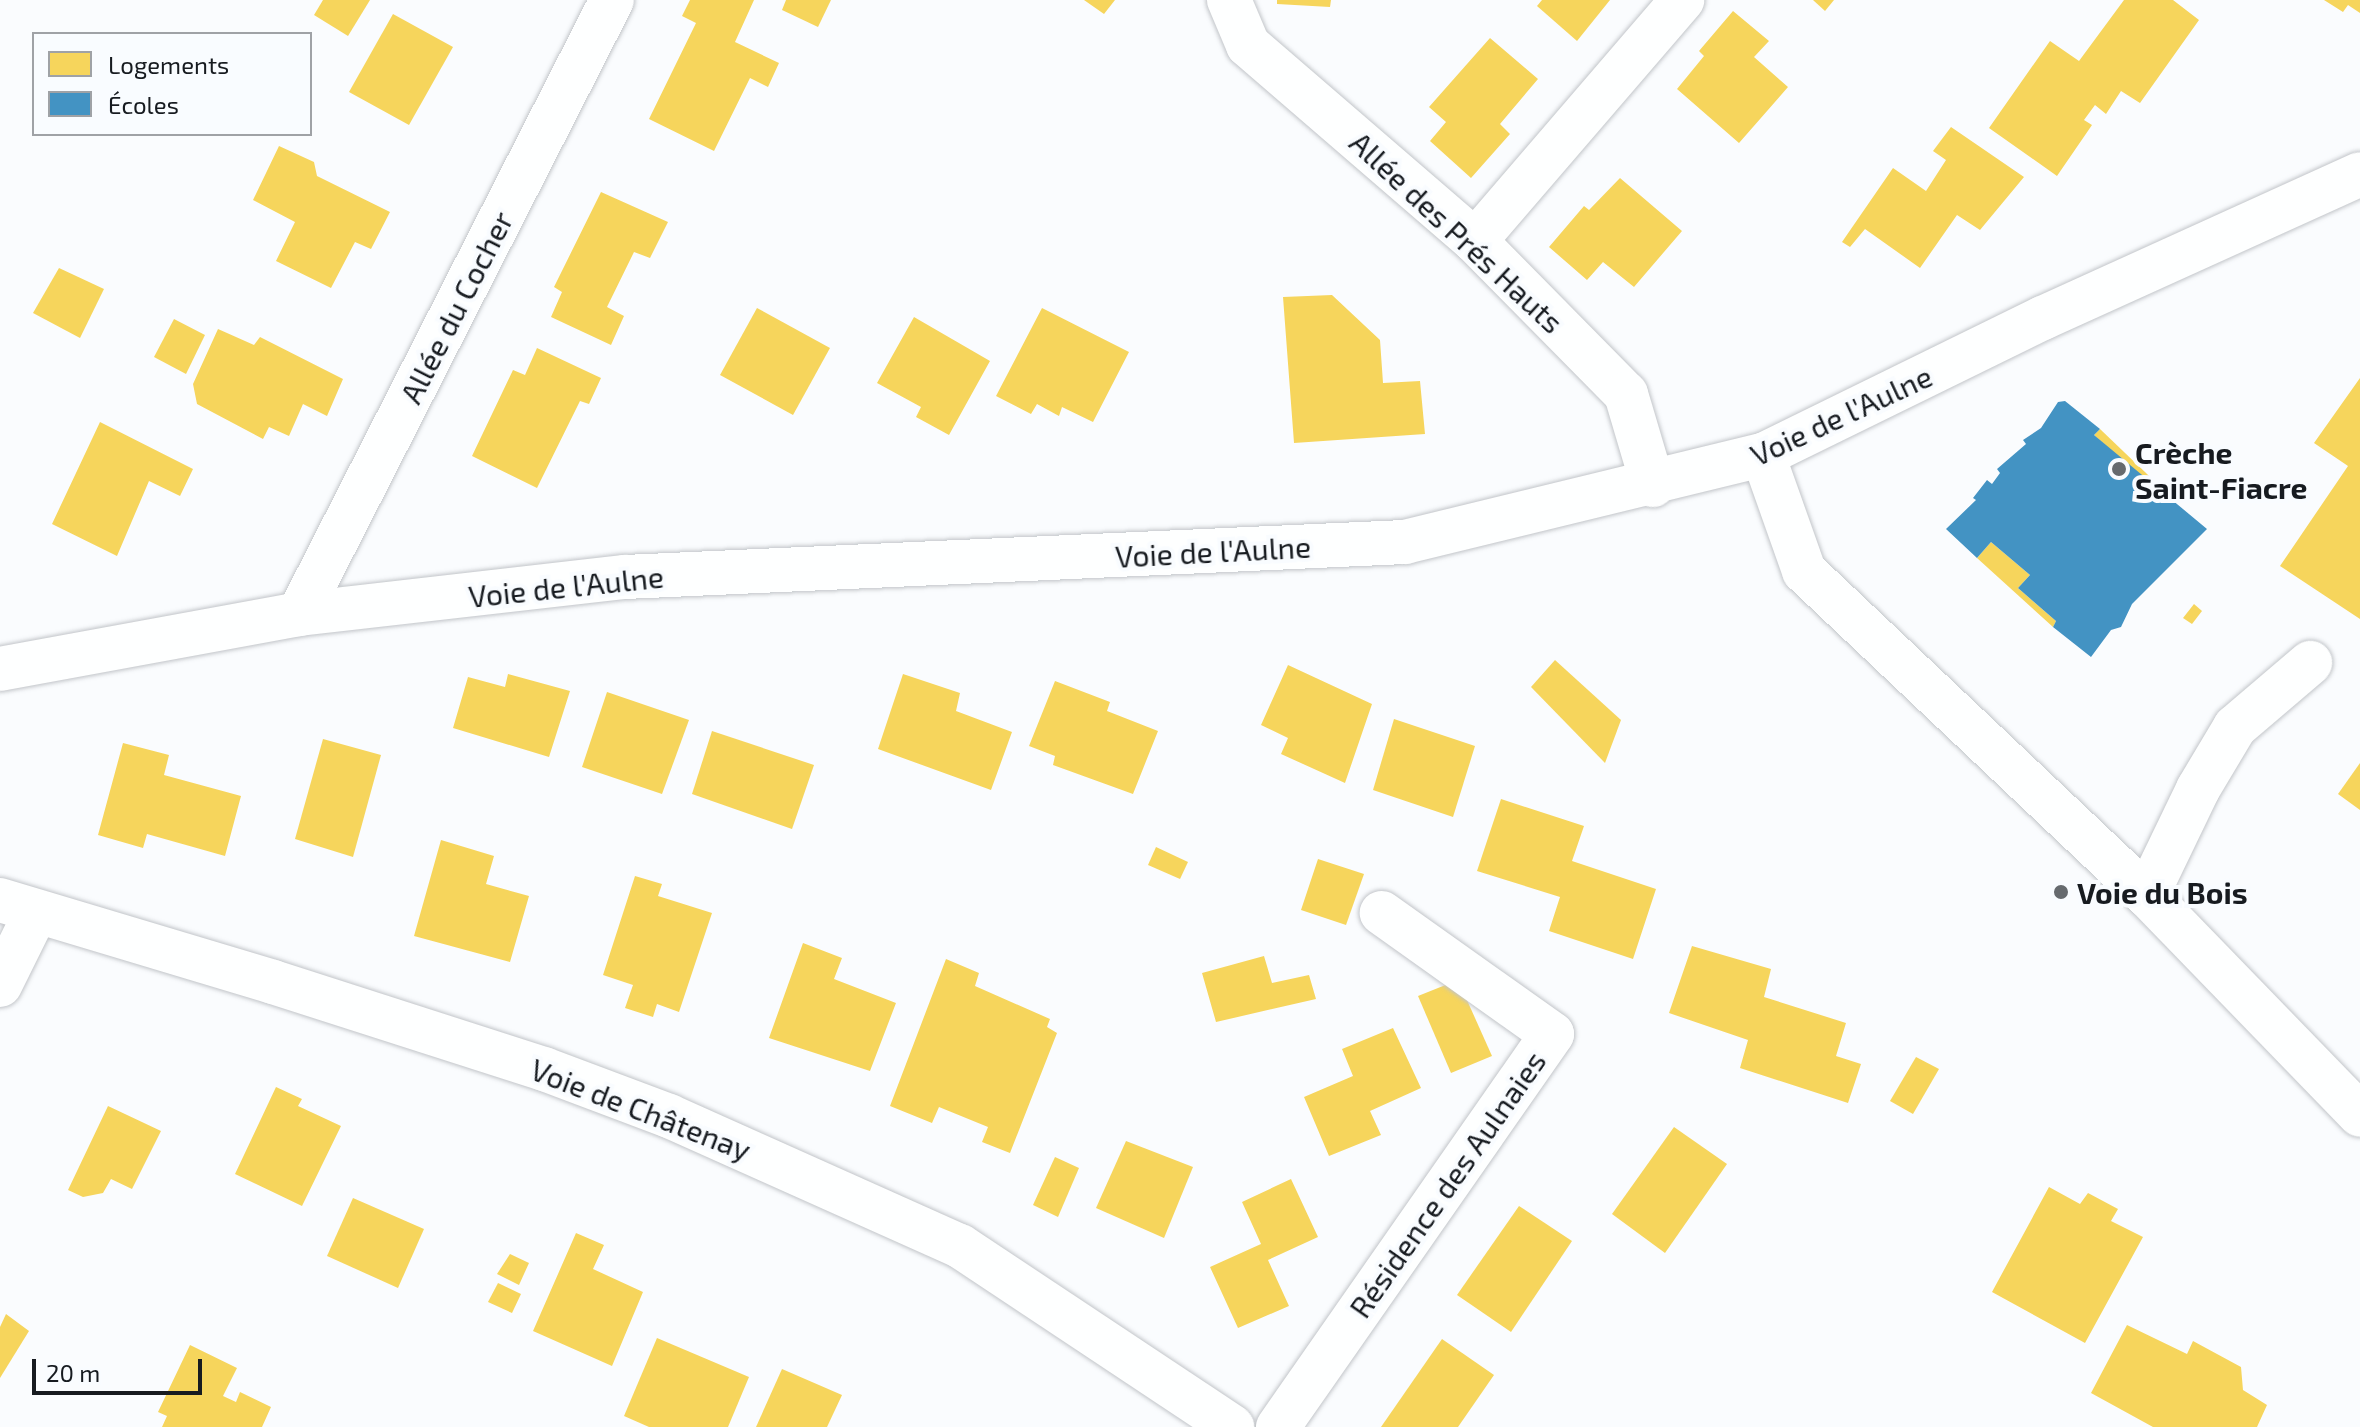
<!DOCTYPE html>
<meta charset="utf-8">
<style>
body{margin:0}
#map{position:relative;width:2360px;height:1427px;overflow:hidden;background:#fafcfe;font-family:"Exo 2",sans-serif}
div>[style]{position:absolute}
.homes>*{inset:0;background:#f6d55c}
.schools>*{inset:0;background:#4393c3}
.roads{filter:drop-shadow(0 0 2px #c2c5c9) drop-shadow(0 0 2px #c2c5c9)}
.minor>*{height:44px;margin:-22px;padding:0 22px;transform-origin:22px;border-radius:22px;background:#feffff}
.dots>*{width:22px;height:22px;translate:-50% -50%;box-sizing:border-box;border:4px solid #f9fcff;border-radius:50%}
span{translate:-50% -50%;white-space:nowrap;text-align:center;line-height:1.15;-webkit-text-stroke:8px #f9fcff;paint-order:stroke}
.street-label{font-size:30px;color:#171b20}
.poi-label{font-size:30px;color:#171b20;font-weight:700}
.left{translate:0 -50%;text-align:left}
.legend{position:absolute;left:32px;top:32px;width:280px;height:104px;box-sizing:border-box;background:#f9fcff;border:2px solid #9fa2a6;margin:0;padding:10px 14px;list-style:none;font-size:24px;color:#171b20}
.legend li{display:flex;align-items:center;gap:16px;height:40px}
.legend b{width:40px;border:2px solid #9fa2a6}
.scale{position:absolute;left:32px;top:1359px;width:170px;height:36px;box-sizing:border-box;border:4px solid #171b20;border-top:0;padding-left:10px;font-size:24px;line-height:28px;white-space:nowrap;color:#171b20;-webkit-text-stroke:6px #f9fcff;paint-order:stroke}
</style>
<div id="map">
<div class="homes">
<div style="clip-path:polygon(323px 0,370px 0,348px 36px,314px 15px)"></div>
<div style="clip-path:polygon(690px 0,754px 0,735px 42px,779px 63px,768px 87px,750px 78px,714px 151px,649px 119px,696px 23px,682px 16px)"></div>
<div style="clip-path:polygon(786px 0,831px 0,818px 27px,782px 10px)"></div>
<div style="clip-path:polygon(1084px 0,1115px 0,1104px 14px)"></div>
<div style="clip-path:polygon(1277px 0,1331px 0,1330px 7px,1277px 4px)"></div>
<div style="clip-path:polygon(1542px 0,1610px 0,1577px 41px,1537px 6px)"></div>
<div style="clip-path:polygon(1813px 0,1834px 0,1825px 11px)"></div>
<div style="clip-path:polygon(2124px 0,2173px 0,2199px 20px,2140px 103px,2121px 91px,2106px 114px,2095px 105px,2084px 120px,2092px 125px,2057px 176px,1989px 128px,2050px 41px,2079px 61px)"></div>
<div style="clip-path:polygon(2324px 0,2360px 0,2360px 13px,2348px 5px,2343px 12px)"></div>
<div style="clip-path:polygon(1733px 11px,1769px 41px,1754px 57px,1788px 87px,1739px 143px,1677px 89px,1704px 56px,1699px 51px)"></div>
<div style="clip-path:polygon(393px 14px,453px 47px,409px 125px,349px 92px)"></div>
<div style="clip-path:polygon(1490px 38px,1538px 79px,1500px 124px,1510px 134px,1471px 178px,1430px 141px,1446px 122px,1429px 107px)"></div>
<div style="clip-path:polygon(1951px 127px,2024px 177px,1980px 230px,1957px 215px,1920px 268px,1865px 229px,1850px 247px,1842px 242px,1893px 168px,1926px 191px,1946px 160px,1933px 151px)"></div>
<div style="clip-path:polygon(279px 146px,314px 162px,317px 176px,390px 212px,371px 249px,355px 242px,331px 288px,276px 261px,295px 222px,253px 200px)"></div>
<div style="clip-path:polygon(1620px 178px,1682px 231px,1634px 287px,1603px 262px,1587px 280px,1549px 247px,1584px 206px,1589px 210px)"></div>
<div style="clip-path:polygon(601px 192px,668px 222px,650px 258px,634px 252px,607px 307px,624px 316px,611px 345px,551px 317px,562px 292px,554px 287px)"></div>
<div style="clip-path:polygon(59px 268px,104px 289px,80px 338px,33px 313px)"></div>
<div style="clip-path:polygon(1332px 295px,1380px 340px,1383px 383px,1420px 381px,1425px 434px,1294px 443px,1283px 297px)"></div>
<div style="clip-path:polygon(757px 308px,830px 348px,793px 415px,720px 375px)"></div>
<div style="clip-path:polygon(1042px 308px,1129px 352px,1093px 422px,1062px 407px,1059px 416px,1037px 404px,1031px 414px,996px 396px)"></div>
<div style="clip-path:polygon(914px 317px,990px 361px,949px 435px,916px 417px,921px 407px,877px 383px)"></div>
<div style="clip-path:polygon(174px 319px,205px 335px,186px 374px,154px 357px)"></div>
<div style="clip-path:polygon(218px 329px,254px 345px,260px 337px,343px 379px,327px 416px,303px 404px,289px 436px,269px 427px,263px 439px,197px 404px,193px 384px)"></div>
<div style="clip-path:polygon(537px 348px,601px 378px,589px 404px,580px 401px,537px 488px,472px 456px,513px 370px,525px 375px)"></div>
<div style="clip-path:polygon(2360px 378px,2360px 619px,2280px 566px,2348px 466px,2314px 443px)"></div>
<div style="clip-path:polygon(100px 422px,193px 469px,180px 496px,149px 481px,117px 556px,52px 524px)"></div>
<div style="clip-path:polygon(2100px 429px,2170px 496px,2167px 501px,2094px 435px)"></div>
<div style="clip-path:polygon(1991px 542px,2030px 575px,2018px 588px,2056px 621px,2053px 627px,1977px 558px)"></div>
<div style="clip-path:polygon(2194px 604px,2202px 611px,2192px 624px,2183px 618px)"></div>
<div style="clip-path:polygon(1555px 660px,1621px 720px,1605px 763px,1531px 687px)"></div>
<div style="clip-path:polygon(1288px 665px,1372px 704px,1345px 783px,1281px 754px,1288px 738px,1261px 725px)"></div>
<div style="clip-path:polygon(508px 674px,570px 691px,549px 757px,453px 728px,468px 677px,505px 687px)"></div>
<div style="clip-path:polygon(903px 674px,960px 693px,956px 711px,1012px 732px,991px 790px,878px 749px)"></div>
<div style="clip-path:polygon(1055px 681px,1110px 702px,1107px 711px,1158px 731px,1133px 794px,1053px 765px,1055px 756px,1029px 746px)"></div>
<div style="clip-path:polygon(607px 692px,689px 720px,662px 794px,582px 767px)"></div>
<div style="clip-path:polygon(1394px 719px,1475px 746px,1453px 817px,1373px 790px)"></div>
<div style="clip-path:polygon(712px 731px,814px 765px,792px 829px,692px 794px)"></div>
<div style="clip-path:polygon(323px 739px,381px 755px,353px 857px,295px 839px)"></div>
<div style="clip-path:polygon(123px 743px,169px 755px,164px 775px,241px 796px,225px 856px,147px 834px,143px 848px,98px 835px)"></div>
<div style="clip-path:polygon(2360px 763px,2360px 810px,2338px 794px)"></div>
<div style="clip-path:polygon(1501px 799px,1584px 826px,1572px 861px,1656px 889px,1633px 959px,1549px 931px,1560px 897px,1477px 871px)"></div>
<div style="clip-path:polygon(441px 840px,494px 856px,486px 884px,529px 896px,510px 962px,414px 936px)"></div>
<div style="clip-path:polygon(1156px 847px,1188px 862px,1180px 879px,1148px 865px)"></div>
<div style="clip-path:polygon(1318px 859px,1364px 874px,1346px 925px,1301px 910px)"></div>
<div style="clip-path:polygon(635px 876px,662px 884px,658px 896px,712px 913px,679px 1012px,657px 1004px,653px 1017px,625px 1008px,633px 985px,603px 975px)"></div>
<div style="clip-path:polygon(803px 943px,842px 958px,834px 979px,896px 1003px,870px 1071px,769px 1038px)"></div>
<div style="clip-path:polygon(1692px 946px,1771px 969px,1764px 997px,1846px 1023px,1836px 1056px,1861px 1064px,1848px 1103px,1740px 1068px,1748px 1040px,1669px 1013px)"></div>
<div style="clip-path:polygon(1264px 956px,1272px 983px,1309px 975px,1316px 999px,1216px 1022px,1202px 973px)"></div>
<div style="clip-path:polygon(946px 959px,979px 973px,975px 986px,1050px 1019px,1047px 1027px,1057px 1033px,1010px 1153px,982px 1142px,988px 1127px,939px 1107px,932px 1123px,890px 1106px)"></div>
<div style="clip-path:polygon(1458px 980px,1492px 1056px,1451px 1073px,1418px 996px)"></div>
<div style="clip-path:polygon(1393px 1028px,1421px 1088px,1370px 1111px,1381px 1135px,1329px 1156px,1304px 1097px,1353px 1076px,1342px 1049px)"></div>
<div style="clip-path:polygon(1916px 1057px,1939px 1069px,1913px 1114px,1890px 1101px)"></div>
<div style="clip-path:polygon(276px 1087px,302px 1099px,298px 1106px,341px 1126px,302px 1206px,235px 1174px)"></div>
<div style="clip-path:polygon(108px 1106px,161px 1131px,132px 1189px,111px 1179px,103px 1193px,83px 1197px,68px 1190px)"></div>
<div style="clip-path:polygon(1674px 1127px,1727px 1164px,1665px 1253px,1612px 1214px)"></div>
<div style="clip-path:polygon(1126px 1141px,1193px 1167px,1164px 1238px,1096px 1208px)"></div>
<div style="clip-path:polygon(1055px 1157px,1079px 1168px,1058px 1217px,1033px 1205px)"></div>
<div style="clip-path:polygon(1291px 1179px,1318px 1237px,1268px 1260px,1289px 1306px,1238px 1328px,1210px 1267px,1261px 1244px,1242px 1202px)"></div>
<div style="clip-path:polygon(2049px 1187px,2080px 1204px,2088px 1193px,2118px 1209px,2111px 1221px,2143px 1237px,2085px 1343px,1992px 1292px)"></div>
<div style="clip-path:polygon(353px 1198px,424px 1229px,398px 1288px,327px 1256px)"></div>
<div style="clip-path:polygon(1519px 1206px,1572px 1241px,1511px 1332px,1457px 1295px)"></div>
<div style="clip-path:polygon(576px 1233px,604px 1245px,593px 1269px,643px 1292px,612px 1366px,533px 1331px)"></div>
<div style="clip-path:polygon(510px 1254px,529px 1263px,519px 1285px,497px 1274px)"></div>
<div style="clip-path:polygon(498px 1283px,521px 1294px,512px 1313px,488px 1302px)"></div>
<div style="clip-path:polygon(6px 1314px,29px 1331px,0 1378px,0 1327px)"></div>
<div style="clip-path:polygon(2127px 1325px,2187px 1354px,2193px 1341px,2241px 1367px,2243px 1390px,2267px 1405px,2257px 1427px,2153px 1427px,2091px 1393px)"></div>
<div style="clip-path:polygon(657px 1338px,749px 1377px,728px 1427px,649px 1427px,624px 1416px)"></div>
<div style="clip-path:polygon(1442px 1339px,1494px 1375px,1458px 1427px,1381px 1427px)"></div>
<div style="clip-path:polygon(190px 1345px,237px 1368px,223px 1396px,236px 1402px,240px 1392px,271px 1407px,262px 1427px,162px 1427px,167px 1416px,158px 1412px)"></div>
<div style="clip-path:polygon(782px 1369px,842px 1395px,827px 1427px,756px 1427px)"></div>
</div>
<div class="schools">
<div style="clip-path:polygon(2065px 401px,2100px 429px,2094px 435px,2207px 529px,2132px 604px,2121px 627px,2111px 630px,2091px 657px,2053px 627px,2056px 621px,2018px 588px,2030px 575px,1991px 542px,1977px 558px,1946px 529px,1976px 500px,1973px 498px,1987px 480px,1992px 484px,2000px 473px,1997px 469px,2026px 444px,2023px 440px,2041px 428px,2058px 402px)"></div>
</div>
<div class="roads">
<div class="minor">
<div style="left:1229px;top:0;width:49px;rotate:67.1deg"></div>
<div style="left:1248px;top:45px;width:300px;rotate:40.8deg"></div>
<div style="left:1475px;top:241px;width:215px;rotate:45.4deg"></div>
<div style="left:1626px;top:394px;width:95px;rotate:73.5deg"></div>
<div style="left:1475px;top:241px;width:318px;rotate:-49.3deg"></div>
<div style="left:1763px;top:455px;width:123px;rotate:70.5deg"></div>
<div style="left:1804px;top:571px;width:472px;rotate:43.4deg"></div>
<div style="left:2147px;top:895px;width:306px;rotate:45.9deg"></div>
<div style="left:299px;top:614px;width:689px;rotate:-62.99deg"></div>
<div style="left:0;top:669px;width:304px;rotate:-10.4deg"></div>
<div style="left:299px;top:614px;width:328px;rotate:-6.5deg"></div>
<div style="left:625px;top:577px;width:781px;rotate:-2.57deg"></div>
<div style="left:1405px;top:542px;width:368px;rotate:-13.7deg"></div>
<div style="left:1763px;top:455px;width:312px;rotate:-26.1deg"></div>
<div style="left:2043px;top:318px;width:348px;rotate:-24.4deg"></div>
<div style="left:2147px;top:895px;width:118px;rotate:-64.3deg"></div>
<div style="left:2198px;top:789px;width:72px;rotate:-59.2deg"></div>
<div style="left:2235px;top:727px;width:99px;rotate:-40.5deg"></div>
<div style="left:0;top:900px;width:285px;rotate:16.7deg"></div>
<div style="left:273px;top:982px;width:285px;rotate:17.8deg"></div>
<div style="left:544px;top:1069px;width:134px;rotate:20.6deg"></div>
<div style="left:669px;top:1116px;width:319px;rotate:24.1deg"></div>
<div style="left:960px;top:1246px;width:327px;rotate:33.6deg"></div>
<div style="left:0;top:985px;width:81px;rotate:-63.7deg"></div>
<div style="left:1278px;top:1427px;width:479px;rotate:-55.1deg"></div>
<div style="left:1552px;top:1034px;width:209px;rotate:-144.6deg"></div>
</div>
</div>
<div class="dots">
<div style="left:2119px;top:469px;background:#666a6e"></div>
<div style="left:2061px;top:892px;background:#666a6e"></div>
</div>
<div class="street-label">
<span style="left:1457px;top:232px;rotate:43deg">Allée des Prés Hauts</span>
<span style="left:456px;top:307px;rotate:-63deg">Allée du Cocher</span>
<span style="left:1841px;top:415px;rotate:-25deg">Voie de l'Aulne</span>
<span style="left:1213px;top:551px;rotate:-3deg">Voie de l'Aulne</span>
<span style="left:566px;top:586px;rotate:-6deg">Voie de l'Aulne</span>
<span style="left:641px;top:1109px;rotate:21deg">Voie de Châtenay</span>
<span style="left:1447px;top:1184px;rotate:-55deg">Résidence des Aulnaies</span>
</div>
<div class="poi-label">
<span class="left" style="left:2135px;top:469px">Crèche<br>Saint-Fiacre</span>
<span class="left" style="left:2077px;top:892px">Voie du Bois</span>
</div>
<ul class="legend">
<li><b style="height:22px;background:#f6d55c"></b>Logements</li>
<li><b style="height:22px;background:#4393c3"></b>Écoles</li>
</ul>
<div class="scale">20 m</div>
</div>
